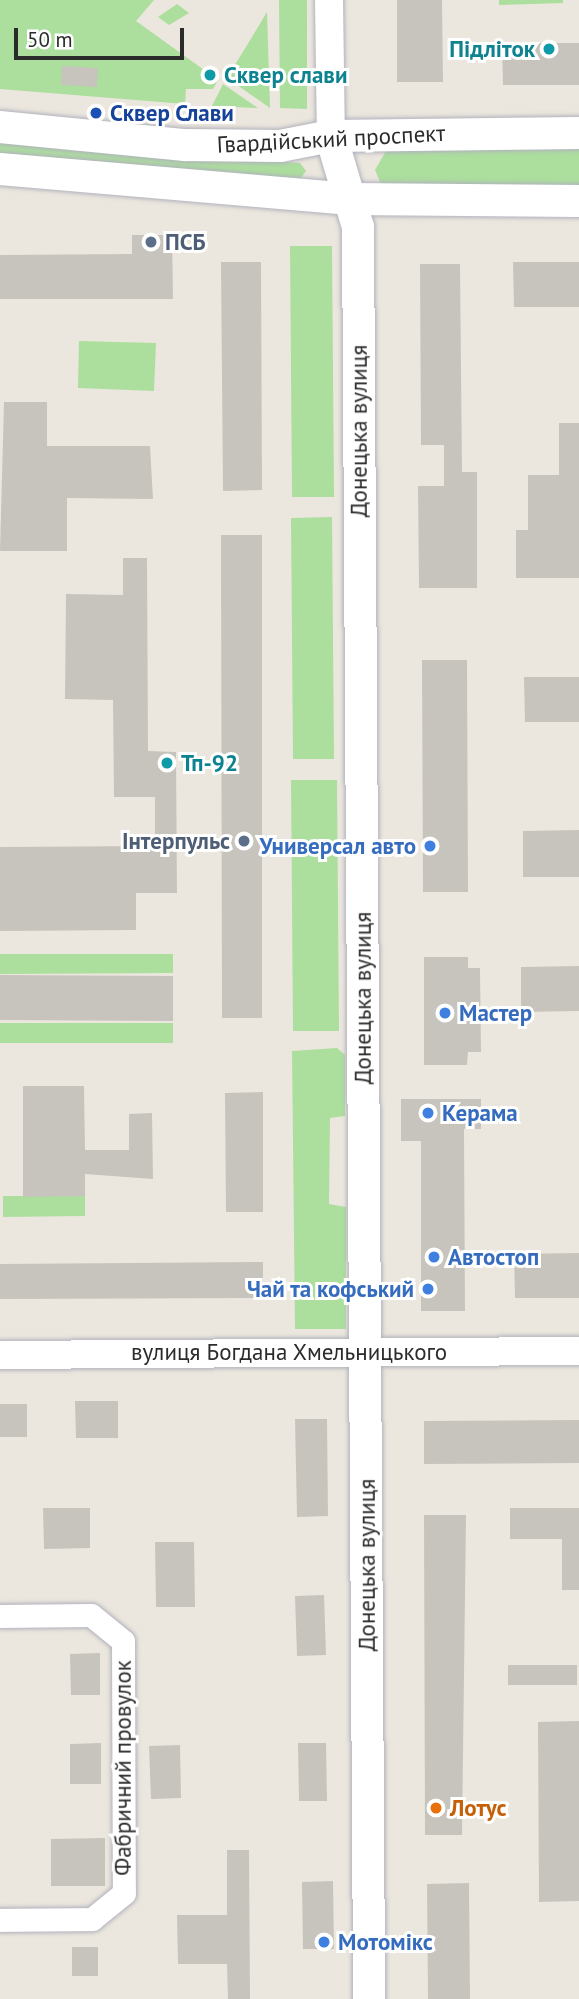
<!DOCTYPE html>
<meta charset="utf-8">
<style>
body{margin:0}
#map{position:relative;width:579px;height:1999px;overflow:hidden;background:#ece7de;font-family:"PT Sans",sans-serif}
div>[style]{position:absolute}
.green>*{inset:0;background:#acde9e}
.building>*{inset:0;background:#c7c4bd}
.roads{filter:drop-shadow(0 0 2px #b1b2bd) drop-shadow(0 0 2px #b1b2bd)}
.minor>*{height:23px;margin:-11.5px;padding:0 11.5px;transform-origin:11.5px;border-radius:11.5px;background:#fff}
.tertiary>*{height:28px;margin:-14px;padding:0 14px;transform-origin:14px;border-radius:14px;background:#fff}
.secondary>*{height:32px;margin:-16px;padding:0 16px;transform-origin:16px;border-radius:16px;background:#fff}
.dots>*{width:19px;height:19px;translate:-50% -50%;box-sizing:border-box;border:4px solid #fff;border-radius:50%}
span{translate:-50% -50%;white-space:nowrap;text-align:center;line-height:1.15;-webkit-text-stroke:6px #fff;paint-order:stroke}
.culture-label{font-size:23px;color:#0d838f;font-weight:700}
.right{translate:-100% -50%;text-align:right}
.left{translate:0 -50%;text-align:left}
.transit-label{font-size:23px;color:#164399;font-weight:700}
.street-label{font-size:23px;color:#2b2b2b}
.service-label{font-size:23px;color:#4e5e75;font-weight:700}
.shop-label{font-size:23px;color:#366cbe;font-weight:700}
.food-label{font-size:23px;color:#c56008;font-weight:700}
.scale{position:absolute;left:14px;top:28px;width:170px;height:32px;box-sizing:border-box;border:4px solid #2b2b2b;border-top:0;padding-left:9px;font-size:21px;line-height:24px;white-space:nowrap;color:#2b2b2b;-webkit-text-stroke:5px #fff;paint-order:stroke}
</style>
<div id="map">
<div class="green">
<div style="clip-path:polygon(0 0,154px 0,136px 21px,218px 80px,213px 89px,186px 89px,185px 104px,0 89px)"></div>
<div style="clip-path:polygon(279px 0,307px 0,307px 109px,280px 108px)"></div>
<div style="clip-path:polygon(499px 0,563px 0,563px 3px,499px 5px)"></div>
<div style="clip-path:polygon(177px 4px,189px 13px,169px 25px,158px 17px)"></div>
<div style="clip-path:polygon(267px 12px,270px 108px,227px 78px)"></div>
<div style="clip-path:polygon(223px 84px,258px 108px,212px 106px)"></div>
<div style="clip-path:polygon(0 143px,300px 163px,306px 171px,301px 178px,197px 173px,0 155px)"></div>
<div style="clip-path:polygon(579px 149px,579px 189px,382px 187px,375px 170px,386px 151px)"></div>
<div style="clip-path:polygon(290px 246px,332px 246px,334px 497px,292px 497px)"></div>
<div style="clip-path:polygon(79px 341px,156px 343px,154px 391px,78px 388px)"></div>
<div style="clip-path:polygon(332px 517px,334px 759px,293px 759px,291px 518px)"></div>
<div style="clip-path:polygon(291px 780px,337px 780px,339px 1031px,293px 1031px)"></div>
<div style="clip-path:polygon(0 954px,173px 954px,173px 973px,0 974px)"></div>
<div style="clip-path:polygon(0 1023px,173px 1023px,173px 1043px,0 1043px)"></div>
<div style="clip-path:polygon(337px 1048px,345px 1055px,345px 1116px,330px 1118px,329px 1204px,346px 1207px,346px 1329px,295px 1329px,292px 1051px)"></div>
<div style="clip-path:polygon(3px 1196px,85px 1196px,85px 1216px,3px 1217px)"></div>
</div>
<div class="building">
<div style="clip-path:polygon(397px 0,442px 0,443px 82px,397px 82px)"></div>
<div style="clip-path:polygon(502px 43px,579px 43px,579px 85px,503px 85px)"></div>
<div style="clip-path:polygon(62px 66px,98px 68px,97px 87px,61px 85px)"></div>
<div style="clip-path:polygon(132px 235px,172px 235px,173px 299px,0 299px,0 255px,132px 254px)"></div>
<div style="clip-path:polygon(221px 262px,261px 262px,262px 490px,223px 491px)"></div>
<div style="clip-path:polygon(513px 262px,579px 262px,579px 307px,514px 307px)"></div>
<div style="clip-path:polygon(420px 264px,460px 264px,462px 472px,477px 472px,477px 588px,419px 588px,418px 486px,444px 486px,444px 445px,421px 445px)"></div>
<div style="clip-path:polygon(4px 402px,47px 402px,47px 446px,150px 446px,153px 499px,67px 498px,67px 551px,0 551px)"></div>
<div style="clip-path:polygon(559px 423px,579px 423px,579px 578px,516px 578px,516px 530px,528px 530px,528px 475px,559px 475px)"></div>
<div style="clip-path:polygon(221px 535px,262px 535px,262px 1018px,222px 1018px)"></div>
<div style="clip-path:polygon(123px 558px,147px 558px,148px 751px,176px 752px,177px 893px,136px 893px,136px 930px,0 931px,0 847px,155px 846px,155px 797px,114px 797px,113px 700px,65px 699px,66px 594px,123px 595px)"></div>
<div style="clip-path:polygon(422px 660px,467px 660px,468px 892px,423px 892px)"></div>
<div style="clip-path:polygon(524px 677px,579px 677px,579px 722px,525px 722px)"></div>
<div style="clip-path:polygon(579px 830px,579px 877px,523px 877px,523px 831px)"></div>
<div style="clip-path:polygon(424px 957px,468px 957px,468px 968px,480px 968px,481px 1052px,468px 1052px,467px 1065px,424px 1065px)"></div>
<div style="clip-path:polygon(579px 966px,579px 1011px,521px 1012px,521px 967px)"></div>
<div style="clip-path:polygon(0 975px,173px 976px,173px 1021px,0 1020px)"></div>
<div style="clip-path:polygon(23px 1086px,84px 1086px,85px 1150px,129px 1150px,129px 1114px,152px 1113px,153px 1179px,85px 1174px,85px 1196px,23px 1197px)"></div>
<div style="clip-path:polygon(263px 1092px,263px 1212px,226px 1212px,225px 1093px)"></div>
<div style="clip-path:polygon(401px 1099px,481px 1099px,481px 1129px,464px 1129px,465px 1311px,421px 1311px,421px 1141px,401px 1141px)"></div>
<div style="clip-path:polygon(579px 1253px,579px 1298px,515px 1298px,514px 1254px)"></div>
<div style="clip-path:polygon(263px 1262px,263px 1298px,0 1299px,0 1264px)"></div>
<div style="clip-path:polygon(75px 1401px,118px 1401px,118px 1438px,76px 1438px)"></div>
<div style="clip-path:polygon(0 1404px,27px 1404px,27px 1437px,0 1437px)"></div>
<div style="clip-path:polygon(295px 1419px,327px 1419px,328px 1516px,297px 1517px)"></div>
<div style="clip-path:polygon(579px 1420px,579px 1463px,424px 1464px,424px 1421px)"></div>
<div style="clip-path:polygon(43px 1508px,90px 1508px,90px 1548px,44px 1549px)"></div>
<div style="clip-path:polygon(510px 1508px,579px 1508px,579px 1590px,562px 1590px,562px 1539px,510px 1539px)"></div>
<div style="clip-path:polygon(424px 1515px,466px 1515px,462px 1835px,425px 1835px)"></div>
<div style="clip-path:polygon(155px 1542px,194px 1542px,195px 1607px,156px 1607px)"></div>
<div style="clip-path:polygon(324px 1595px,326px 1655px,297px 1656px,295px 1596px)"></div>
<div style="clip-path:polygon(100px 1653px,100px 1695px,71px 1695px,70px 1654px)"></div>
<div style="clip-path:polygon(508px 1665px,577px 1665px,577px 1685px,508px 1685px)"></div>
<div style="clip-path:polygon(579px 1721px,579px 1901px,539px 1902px,538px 1722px)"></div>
<div style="clip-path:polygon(101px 1743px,101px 1784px,70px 1784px,70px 1744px)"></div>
<div style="clip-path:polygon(298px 1743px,326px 1743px,327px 1801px,299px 1801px)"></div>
<div style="clip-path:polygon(180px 1745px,181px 1798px,151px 1799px,149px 1746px)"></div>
<div style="clip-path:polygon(105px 1838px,105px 1886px,51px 1886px,51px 1839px)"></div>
<div style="clip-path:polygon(227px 1850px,249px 1850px,250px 1999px,228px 1999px,227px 1964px,178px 1964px,177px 1915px,227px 1915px)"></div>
<div style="clip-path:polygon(333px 1881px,334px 1949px,303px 1949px,302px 1882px)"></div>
<div style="clip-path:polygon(469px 1883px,470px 1999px,428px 1999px,427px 1884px)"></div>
<div style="clip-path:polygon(72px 1947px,98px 1947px,98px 1976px,72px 1976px)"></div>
</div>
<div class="roads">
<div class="minor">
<div style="left:0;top:1616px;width:91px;rotate:-0.6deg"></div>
<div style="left:91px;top:1615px;width:41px;rotate:39.1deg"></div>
<div style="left:123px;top:1641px;width:252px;rotate:89.8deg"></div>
<div style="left:124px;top:1893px;width:41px;rotate:140.9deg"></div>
<div style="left:92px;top:1919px;width:92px;rotate:179.4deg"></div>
</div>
<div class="tertiary">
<div style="left:329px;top:0;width:136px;rotate:89.2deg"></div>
<div style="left:0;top:1355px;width:579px;rotate:-0.4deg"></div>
</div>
<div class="secondary">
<div style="left:0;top:127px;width:186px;rotate:5.6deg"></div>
<div style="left:185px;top:145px;width:95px;rotate:0.6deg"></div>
<div style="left:280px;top:146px;width:52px;rotate:-11.1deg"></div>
<div style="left:331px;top:136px;width:248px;rotate:-0.7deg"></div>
<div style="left:331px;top:136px;width:95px;rotate:73.5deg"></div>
<div style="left:358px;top:227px;width:1772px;rotate:89.64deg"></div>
<div style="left:0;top:169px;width:349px;rotate:4.9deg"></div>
<div style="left:348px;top:199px;width:231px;rotate:0.5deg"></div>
</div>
</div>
<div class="dots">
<div style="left:549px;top:49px;background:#0f9aa8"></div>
<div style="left:210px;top:75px;background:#0f9aa8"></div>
<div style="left:96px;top:113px;background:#1a4fb4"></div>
<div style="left:151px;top:242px;background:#5c6f8a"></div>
<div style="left:167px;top:763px;background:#0f9aa8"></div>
<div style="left:244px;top:841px;background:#5c6f8a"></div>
<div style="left:430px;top:846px;background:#3f7fe0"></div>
<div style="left:445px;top:1013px;background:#3f7fe0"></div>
<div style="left:428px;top:1113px;background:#3f7fe0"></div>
<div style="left:434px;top:1257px;background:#3f7fe0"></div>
<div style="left:428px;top:1289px;background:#3f7fe0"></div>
<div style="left:436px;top:1808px;background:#e8710a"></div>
<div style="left:324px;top:1942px;background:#3f7fe0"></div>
</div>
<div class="culture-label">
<span class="right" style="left:535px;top:49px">Підліток</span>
<span class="left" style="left:224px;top:75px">Сквер слави</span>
<span class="left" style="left:181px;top:763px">Тп-92</span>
</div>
<div class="transit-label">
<span class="left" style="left:110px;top:113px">Сквер Слави</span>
</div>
<div class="street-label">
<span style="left:331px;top:139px;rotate:-3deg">Гвардійський проспект</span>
<span style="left:359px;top:431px;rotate:-90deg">Донецька вулиця</span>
<span style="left:363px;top:998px;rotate:-90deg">Донецька вулиця</span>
<span style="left:289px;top:1352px">вулиця Богдана Хмельницького</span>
<span style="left:367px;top:1565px;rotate:-90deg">Донецька вулиця</span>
<span style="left:123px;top:1768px;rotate:-90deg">Фабричний провулок</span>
</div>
<div class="service-label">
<span class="left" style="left:165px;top:242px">ПСБ</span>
<span class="right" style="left:230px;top:841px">Інтерпульс</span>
</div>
<div class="shop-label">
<span class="right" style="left:416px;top:846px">Универсал авто</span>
<span class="left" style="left:459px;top:1013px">Мастер</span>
<span class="left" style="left:442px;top:1113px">Керама</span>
<span class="left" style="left:448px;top:1257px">Автостоп</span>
<span class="right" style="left:414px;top:1289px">Чай та кофський</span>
<span class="left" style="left:338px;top:1942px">Мотомікс</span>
</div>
<div class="food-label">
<span class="left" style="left:450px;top:1808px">Лотус</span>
</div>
<div class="scale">50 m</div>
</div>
